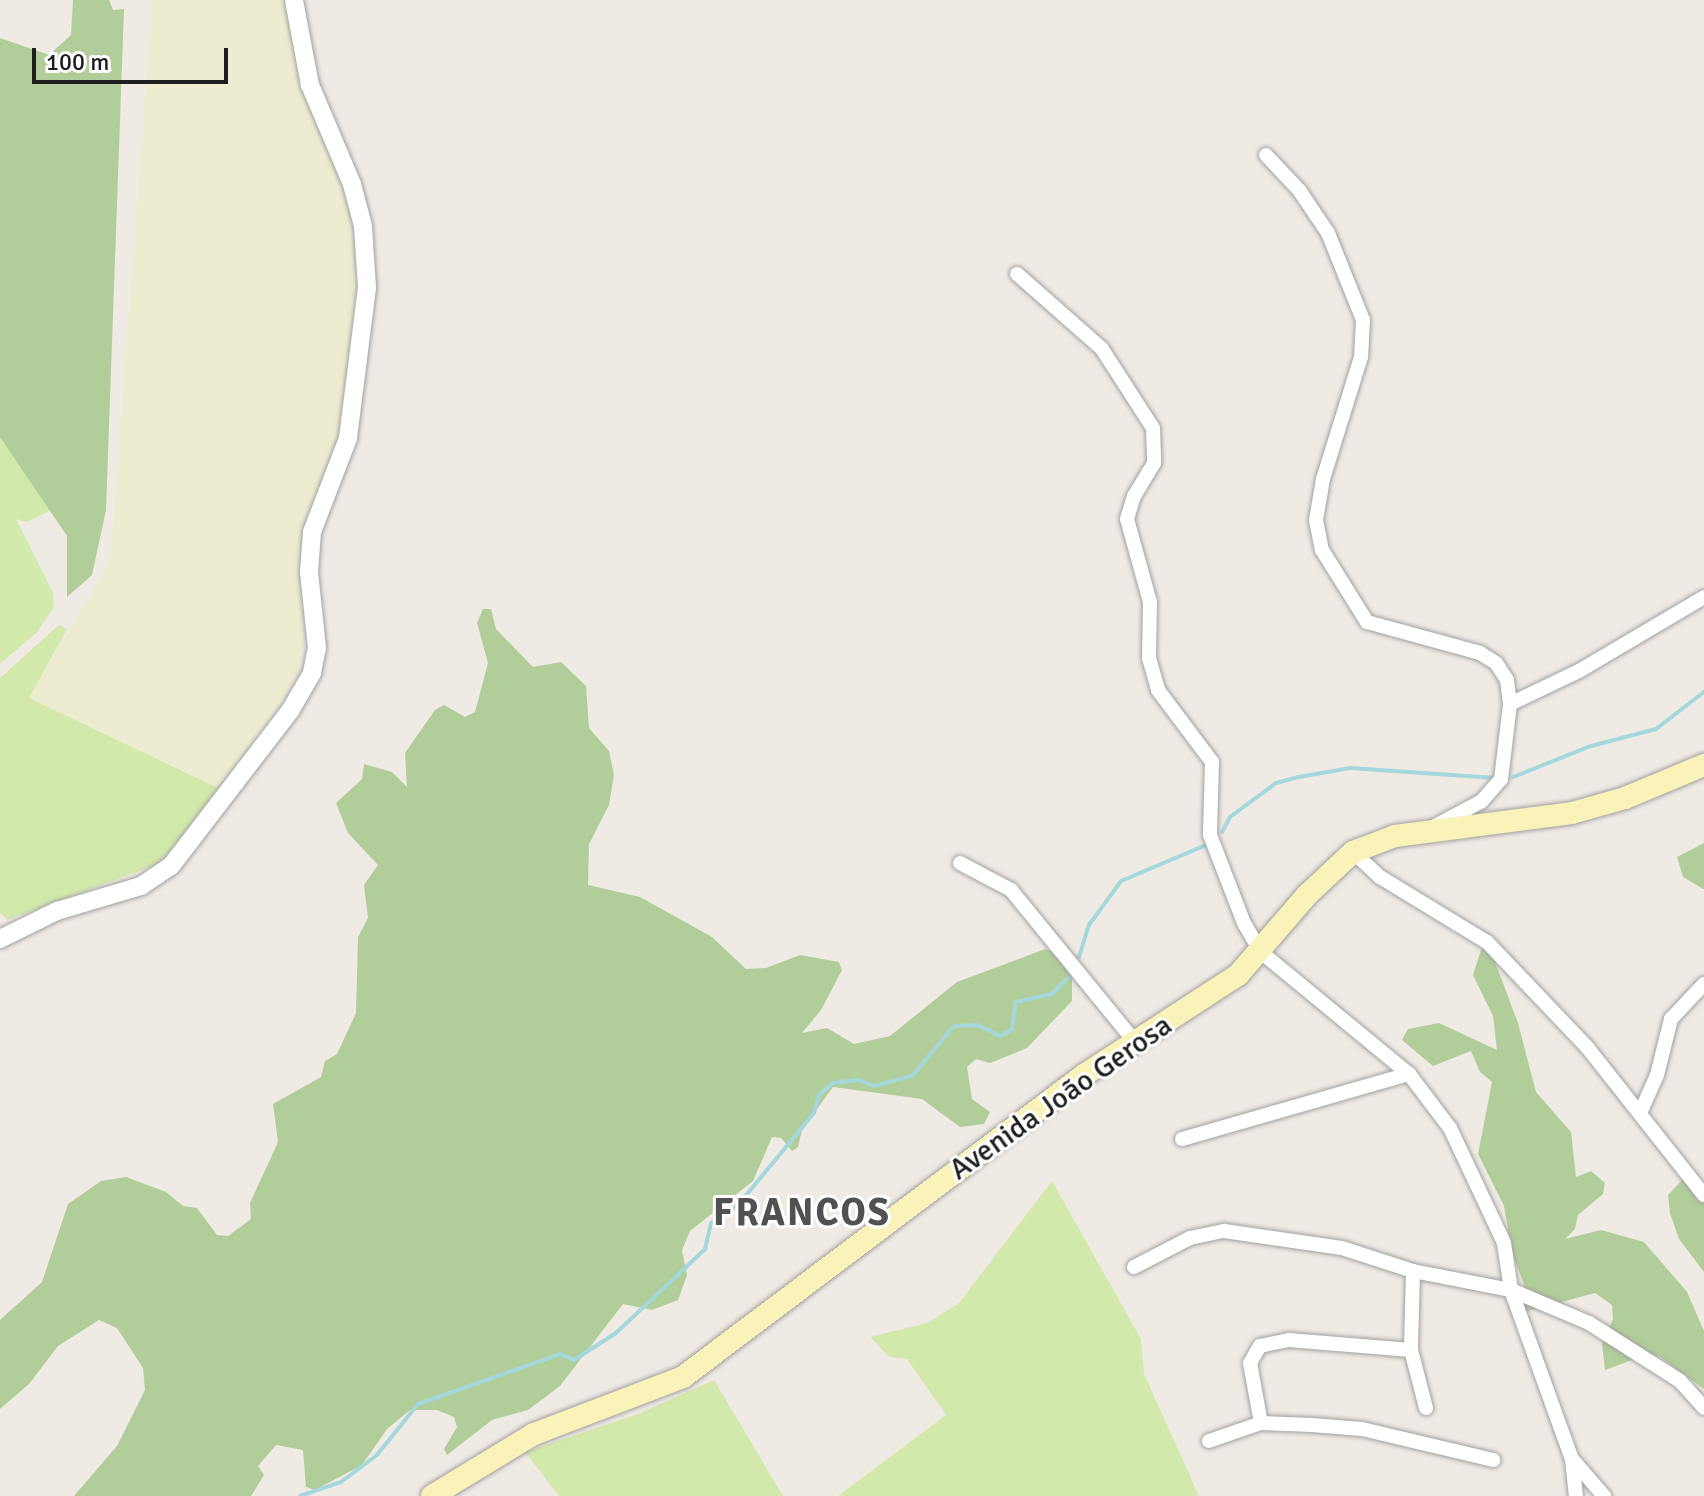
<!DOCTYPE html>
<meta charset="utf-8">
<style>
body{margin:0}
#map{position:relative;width:1704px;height:1496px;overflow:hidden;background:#efeae4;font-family:Signika,sans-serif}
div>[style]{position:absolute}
.farmland>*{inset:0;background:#eeecd0}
.grass>*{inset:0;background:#d2e9ab}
.forest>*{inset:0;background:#b1ce9a}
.stream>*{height:4px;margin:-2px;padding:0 2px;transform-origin:2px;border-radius:2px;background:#a5d8dc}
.roads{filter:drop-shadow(0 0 2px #a2a2a2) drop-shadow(0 0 2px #a2a2a2)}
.minor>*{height:14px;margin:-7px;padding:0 7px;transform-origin:7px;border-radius:7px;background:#fff}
.tertiary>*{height:18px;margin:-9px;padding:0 9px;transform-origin:9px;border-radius:9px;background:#fff}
.secondary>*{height:22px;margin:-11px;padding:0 11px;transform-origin:11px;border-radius:11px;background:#f9f3b9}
span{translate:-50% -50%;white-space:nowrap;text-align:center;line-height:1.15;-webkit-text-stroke:6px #fff;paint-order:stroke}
.street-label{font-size:30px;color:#1e1e1e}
.district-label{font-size:38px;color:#515151;font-weight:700;letter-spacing:2px}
.scale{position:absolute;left:32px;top:48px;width:196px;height:36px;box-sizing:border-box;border:4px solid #1e1e1e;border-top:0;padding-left:10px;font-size:24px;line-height:28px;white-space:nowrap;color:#1e1e1e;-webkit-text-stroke:6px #fff;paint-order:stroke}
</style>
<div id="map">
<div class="farmland">
<div style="clip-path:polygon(152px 0,284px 0,315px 126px,340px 178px,350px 216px,356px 273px,355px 338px,340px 429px,298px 551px,304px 643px,298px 669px,286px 695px,218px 788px,28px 697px,104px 573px,111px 552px)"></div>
</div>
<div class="grass">
<div style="clip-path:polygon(0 437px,53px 509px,27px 522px,16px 519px,53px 593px,54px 607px,37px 632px,0 664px)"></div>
<div style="clip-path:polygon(59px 625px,67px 629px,29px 698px,218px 788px,172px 850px,155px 865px,8px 920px,0 913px,0 678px)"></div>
<div style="clip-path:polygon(1052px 1181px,1141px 1339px,1144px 1374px,1199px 1496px,838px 1496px,946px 1415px,907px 1359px,889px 1357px,870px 1337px,927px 1323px,959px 1303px)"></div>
<div style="clip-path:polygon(714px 1380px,783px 1496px,559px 1496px,525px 1452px,638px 1414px)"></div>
</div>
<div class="forest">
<div style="clip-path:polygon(73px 0,109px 0,113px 10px,124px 9px,106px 510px,92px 575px,67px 597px,67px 536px,0 437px,0 38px,49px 55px,71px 35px)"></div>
<div style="clip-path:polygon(483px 609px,491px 609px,496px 629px,533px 667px,561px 662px,586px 686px,589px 728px,609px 751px,614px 775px,609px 805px,589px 844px,588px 885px,640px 897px,712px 937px,746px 969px,766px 968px,800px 955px,839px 962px,842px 970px,821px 1010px,802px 1033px,827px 1028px,854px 1044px,890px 1036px,957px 982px,1045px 949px,1057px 953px,1072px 971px,1072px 1001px,1027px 1048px,990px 1063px,976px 1059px,967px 1067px,972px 1099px,990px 1112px,984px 1124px,960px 1127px,922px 1099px,833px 1087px,802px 1130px,798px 1147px,792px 1151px,781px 1138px,772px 1137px,753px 1181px,690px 1231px,682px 1250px,687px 1275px,678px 1300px,652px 1310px,623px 1304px,560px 1386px,528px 1410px,492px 1420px,447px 1455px,444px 1449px,457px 1427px,454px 1417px,437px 1410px,410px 1410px,387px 1429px,362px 1465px,315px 1490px,306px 1487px,303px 1450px,276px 1445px,258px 1466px,264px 1475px,251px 1496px,74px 1496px,117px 1446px,145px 1390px,143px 1368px,117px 1328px,99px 1320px,58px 1346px,29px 1384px,0 1409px,0 1320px,42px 1282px,68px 1204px,101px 1181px,126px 1177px,166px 1192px,183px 1206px,197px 1208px,217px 1235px,228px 1236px,251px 1219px,250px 1203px,278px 1142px,273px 1104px,321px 1077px,325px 1061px,337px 1054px,356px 1013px,358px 937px,368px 918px,364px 885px,378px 865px,348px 833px,336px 803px,362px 779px,364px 764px,392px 772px,407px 787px,405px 753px,435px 710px,444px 705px,465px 717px,475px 712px,488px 663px,477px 623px)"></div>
<div style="clip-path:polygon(1704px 843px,1704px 889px,1703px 889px,1683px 877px,1677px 857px)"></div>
<div style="clip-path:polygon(1482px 947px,1492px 954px,1518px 1023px,1536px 1092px,1571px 1132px,1576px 1177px,1591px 1171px,1605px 1183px,1603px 1194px,1578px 1215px,1575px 1229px,1565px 1239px,1601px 1230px,1644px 1242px,1687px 1292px,1704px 1331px,1704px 1389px,1659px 1356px,1648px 1354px,1605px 1370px,1602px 1344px,1613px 1319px,1612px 1305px,1595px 1293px,1524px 1312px,1527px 1293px,1512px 1252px,1504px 1206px,1478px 1154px,1492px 1082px,1480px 1072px,1471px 1051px,1433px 1066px,1402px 1040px,1408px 1029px,1439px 1023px,1497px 1050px,1493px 1016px,1473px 975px)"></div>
<div style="clip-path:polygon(1683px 1179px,1704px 1192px,1704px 1272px,1679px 1239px,1670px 1213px,1668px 1195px)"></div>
</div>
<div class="stream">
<div style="left:1513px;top:777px;width:84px;rotate:-21.7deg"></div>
<div style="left:1591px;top:746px;width:67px;rotate:-14.7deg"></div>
<div style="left:1656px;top:729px;width:61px;rotate:-37.6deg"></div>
<div style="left:1222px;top:832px;width:17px;rotate:-62deg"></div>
<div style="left:1230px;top:817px;width:57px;rotate:-36.5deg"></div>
<div style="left:1276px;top:783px;width:24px;rotate:-15deg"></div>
<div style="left:1299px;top:777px;width:52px;rotate:-10deg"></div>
<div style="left:1350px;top:768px;width:146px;rotate:3.9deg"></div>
<div style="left:1079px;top:957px;width:34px;rotate:-73deg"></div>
<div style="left:1089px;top:925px;width:54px;rotate:-54deg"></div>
<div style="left:1121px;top:881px;width:92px;rotate:-23deg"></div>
<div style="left:300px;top:1496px;width:43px;rotate:-18.9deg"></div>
<div style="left:341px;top:1482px;width:45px;rotate:-36.9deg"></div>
<div style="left:377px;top:1455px;width:65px;rotate:-51.2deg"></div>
<div style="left:418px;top:1404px;width:151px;rotate:-19.4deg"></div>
<div style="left:560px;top:1354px;width:15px;rotate:23deg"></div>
<div style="left:574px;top:1360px;width:50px;rotate:-32.7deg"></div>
<div style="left:616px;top:1333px;width:122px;rotate:-43.3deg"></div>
<div style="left:705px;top:1249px;width:27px;rotate:-77deg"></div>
<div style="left:711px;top:1223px;width:32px;rotate:-34deg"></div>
<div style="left:738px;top:1205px;width:119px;rotate:-50.4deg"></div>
<div style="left:814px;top:1113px;width:19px;rotate:-74deg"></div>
<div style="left:819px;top:1095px;width:18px;rotate:-41deg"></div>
<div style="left:833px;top:1083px;width:26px;rotate:-7deg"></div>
<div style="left:859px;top:1080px;width:16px;rotate:22deg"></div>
<div style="left:874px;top:1086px;width:39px;rotate:-15deg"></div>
<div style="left:912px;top:1076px;width:65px;rotate:-50deg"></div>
<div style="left:954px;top:1026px;width:23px;rotate:-2deg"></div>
<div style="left:977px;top:1025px;width:26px;rotate:25deg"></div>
<div style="left:1001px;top:1036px;width:13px;rotate:-32deg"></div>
<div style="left:1012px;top:1029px;width:27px;rotate:-82deg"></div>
<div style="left:1016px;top:1002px;width:37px;rotate:-13deg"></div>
<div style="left:1052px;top:994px;width:28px;rotate:-45deg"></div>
</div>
<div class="roads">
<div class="minor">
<div style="left:1266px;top:155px;width:48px;rotate:46.7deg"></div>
<div style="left:1299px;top:190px;width:52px;rotate:56deg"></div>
<div style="left:1328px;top:233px;width:94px;rotate:68.1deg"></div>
<div style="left:1363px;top:320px;width:37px;rotate:93deg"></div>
<div style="left:1361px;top:357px;width:128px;rotate:107.3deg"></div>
<div style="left:1323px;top:479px;width:42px;rotate:99.7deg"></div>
<div style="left:1316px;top:520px;width:31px;rotate:79deg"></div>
<div style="left:1322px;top:550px;width:85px;rotate:58deg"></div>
<div style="left:1367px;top:622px;width:117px;rotate:15.3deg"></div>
<div style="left:1480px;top:653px;width:19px;rotate:32deg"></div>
<div style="left:1496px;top:663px;width:20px;rotate:57deg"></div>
<div style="left:1507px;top:680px;width:24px;rotate:83deg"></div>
<div style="left:1510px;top:704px;width:76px;rotate:96.8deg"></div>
<div style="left:1501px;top:779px;width:29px;rotate:131deg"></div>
<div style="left:1482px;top:801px;width:53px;rotate:152deg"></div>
<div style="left:1017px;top:274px;width:113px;rotate:41.4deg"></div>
<div style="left:1102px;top:349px;width:94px;rotate:57.2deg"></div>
<div style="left:1153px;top:428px;width:35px;rotate:88deg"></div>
<div style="left:1154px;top:463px;width:39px;rotate:121deg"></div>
<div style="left:1134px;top:496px;width:24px;rotate:107deg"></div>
<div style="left:1127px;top:519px;width:86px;rotate:74.5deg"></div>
<div style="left:1150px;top:602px;width:56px;rotate:91deg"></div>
<div style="left:1149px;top:658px;width:33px;rotate:74deg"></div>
<div style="left:1158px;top:690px;width:90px;rotate:53.1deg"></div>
<div style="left:1212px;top:762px;width:73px;rotate:91.6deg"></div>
<div style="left:1210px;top:835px;width:94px;rotate:68.9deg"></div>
<div style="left:1244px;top:923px;width:34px;rotate:60deg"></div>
<div style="left:1261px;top:952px;width:192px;rotate:39.5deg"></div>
<div style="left:1409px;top:1074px;width:68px;rotate:52.8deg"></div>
<div style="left:1450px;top:1128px;width:127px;rotate:64.8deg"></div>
<div style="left:1504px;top:1243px;width:48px;rotate:81.5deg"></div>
<div style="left:1511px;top:1290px;width:180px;rotate:70.2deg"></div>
<div style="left:1572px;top:1459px;width:37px;rotate:84deg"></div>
<div style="left:1510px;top:704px;width:76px;rotate:-25.6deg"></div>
<div style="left:1579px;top:671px;width:145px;rotate:-30.6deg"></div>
<div style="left:1353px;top:852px;width:37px;rotate:43deg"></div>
<div style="left:1380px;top:877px;width:125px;rotate:31.3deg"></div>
<div style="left:1487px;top:942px;width:145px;rotate:46.4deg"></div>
<div style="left:1587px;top:1047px;width:189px;rotate:51.7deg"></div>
<div style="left:960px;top:863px;width:58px;rotate:27.9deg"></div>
<div style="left:1011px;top:890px;width:195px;rotate:50.8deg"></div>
<div style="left:1641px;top:1111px;width:39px;rotate:-66deg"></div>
<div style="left:1657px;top:1075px;width:58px;rotate:-76deg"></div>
<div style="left:1671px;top:1019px;width:48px;rotate:-46.7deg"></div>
<div style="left:1182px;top:1139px;width:236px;rotate:-16deg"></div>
<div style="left:1134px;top:1267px;width:63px;rotate:-27.4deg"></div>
<div style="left:1190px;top:1238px;width:35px;rotate:-12deg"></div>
<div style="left:1224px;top:1231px;width:119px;rotate:8.2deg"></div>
<div style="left:1342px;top:1248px;width:75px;rotate:17.9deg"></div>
<div style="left:1413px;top:1271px;width:100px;rotate:11deg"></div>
<div style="left:1511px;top:1290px;width:85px;rotate:22.9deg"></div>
<div style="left:1589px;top:1323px;width:108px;rotate:32.5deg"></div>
<div style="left:1680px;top:1381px;width:36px;rotate:48deg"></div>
<div style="left:1413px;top:1271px;width:79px;rotate:91.5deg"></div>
<div style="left:1411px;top:1350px;width:60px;rotate:75.5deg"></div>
<div style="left:1261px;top:1423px;width:61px;rotate:-100.4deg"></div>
<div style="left:1250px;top:1363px;width:20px;rotate:-60deg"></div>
<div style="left:1260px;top:1346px;width:30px;rotate:-12deg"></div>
<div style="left:1289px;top:1340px;width:122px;rotate:4.7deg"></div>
<div style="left:1209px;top:1441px;width:55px;rotate:-19.1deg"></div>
<div style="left:1261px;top:1423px;width:51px;rotate:2.2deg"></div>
<div style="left:1312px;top:1425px;width:50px;rotate:4.6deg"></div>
<div style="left:1362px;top:1429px;width:135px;rotate:13.3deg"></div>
<div style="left:1573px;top:1460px;width:48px;rotate:49.3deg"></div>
</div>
<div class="tertiary">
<div style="left:0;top:939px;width:64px;rotate:-26.2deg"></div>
<div style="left:57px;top:911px;width:88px;rotate:-16.6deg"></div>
<div style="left:141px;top:886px;width:36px;rotate:-34deg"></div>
<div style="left:171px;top:866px;width:195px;rotate:-52.5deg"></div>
<div style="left:290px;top:711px;width:44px;rotate:-59.9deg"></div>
<div style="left:312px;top:673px;width:25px;rotate:-79deg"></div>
<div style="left:317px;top:648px;width:76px;rotate:-96deg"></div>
<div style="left:309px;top:572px;width:40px;rotate:-85.7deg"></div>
<div style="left:312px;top:532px;width:101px;rotate:-69deg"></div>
<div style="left:348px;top:438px;width:152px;rotate:-82.8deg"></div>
<div style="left:367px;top:287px;width:61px;rotate:-93.8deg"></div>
<div style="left:363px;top:226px;width:43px;rotate:-104.7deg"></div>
<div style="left:352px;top:184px;width:108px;rotate:-113deg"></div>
<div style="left:310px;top:85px;width:86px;rotate:-100.7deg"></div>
</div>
<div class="secondary">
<div style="left:432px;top:1496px;width:119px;rotate:-31.3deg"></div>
<div style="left:534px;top:1434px;width:160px;rotate:-20.9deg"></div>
<div style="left:683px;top:1377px;width:502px;rotate:-36.98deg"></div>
<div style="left:1084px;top:1075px;width:184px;rotate:-33deg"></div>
<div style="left:1238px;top:975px;width:106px;rotate:-49.2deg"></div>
<div style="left:1307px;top:895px;width:63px;rotate:-43.1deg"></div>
<div style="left:1353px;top:852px;width:45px;rotate:-20.9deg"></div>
<div style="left:1395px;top:836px;width:178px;rotate:-7.4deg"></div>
<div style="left:1572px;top:813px;width:55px;rotate:-15.8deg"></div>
<div style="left:1625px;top:798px;width:86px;rotate:-22.7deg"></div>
</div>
</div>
<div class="street-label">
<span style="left:1061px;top:1098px;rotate:-35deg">Avenida João Gerosa</span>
</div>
<div class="district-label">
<span style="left:802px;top:1213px">FRANCOS</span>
</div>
<div class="scale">100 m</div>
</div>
